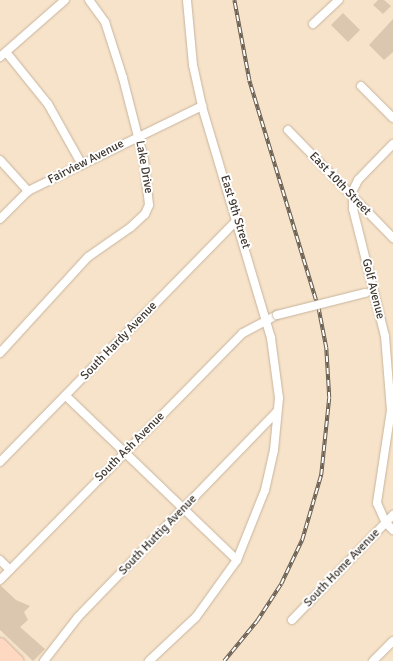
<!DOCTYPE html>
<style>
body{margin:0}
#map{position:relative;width:393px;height:661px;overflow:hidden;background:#f7e3ca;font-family:Signika,sans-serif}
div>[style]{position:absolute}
.building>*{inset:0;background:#dbc7af}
.roads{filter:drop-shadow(0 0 1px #c7b49c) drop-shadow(0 0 1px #c7b49c)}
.minor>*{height:8px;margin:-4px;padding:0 4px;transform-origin:4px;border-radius:4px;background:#fff}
.major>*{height:11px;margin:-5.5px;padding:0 5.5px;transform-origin:5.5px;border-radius:5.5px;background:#ffd8c2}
.rail>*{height:3.5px;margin-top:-1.75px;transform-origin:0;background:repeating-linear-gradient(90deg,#fff 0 6px,#695f52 0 12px);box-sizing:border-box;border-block:1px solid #695f52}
.bridges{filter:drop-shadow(0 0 1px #c7b49c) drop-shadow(0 0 1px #c7b49c)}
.minor-bridge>*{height:8px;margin:-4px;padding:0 4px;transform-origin:4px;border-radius:4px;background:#fff}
span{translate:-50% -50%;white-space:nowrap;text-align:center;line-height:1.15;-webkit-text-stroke:4px #fff;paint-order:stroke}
.street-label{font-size:12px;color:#40382f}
</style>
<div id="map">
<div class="building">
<div style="clip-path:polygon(378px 0,384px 0,391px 6px,383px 14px,373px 5px)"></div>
<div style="clip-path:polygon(343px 13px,360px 30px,348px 42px,331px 25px)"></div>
<div style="clip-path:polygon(393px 19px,393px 52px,384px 60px,369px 45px)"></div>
<div style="clip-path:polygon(0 585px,16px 600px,30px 606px,24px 612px,28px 620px,20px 627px,45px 649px,33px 661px,0 630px)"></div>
</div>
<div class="roads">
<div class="minor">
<div style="left:313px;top:24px;width:35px;rotate:-43deg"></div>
<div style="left:6px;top:52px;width:67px;rotate:51.1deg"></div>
<div style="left:48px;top:104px;width:68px;rotate:60.8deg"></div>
<div style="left:0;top:57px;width:86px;rotate:-41.2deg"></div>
<div style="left:361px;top:86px;width:45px;rotate:45deg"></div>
<div style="left:288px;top:130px;width:151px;rotate:45.8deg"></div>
<div style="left:0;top:160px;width:42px;rotate:47.9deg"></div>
<div style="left:351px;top:194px;width:16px;rotate:-63deg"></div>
<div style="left:358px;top:180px;width:50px;rotate:-45.8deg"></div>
<div style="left:353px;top:197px;width:12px;rotate:90deg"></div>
<div style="left:353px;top:209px;width:131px;rotate:75.9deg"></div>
<div style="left:385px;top:336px;width:74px;rotate:85.4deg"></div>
<div style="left:391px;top:410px;width:94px;rotate:98.6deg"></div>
<div style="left:377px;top:503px;width:22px;rotate:66deg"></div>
<div style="left:386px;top:523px;width:10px;rotate:45deg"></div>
<div style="left:0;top:219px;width:40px;rotate:-45deg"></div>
<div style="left:28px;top:191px;width:194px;rotate:-26deg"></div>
<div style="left:0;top:353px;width:130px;rotate:-47.5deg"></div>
<div style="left:88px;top:257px;width:52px;rotate:-34.9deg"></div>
<div style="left:131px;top:227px;width:19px;rotate:-43deg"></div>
<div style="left:145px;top:214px;width:10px;rotate:-66deg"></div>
<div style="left:149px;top:205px;width:45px;rotate:-96.3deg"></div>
<div style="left:144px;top:160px;width:85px;rotate:-104.4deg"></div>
<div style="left:123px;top:78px;width:59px;rotate:-107.8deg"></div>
<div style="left:105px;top:22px;width:27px;rotate:-126deg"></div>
<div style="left:66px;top:396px;width:237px;rotate:43.8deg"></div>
<div style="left:0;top:462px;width:340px;rotate:-45.6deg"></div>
<div style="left:0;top:560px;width:14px;rotate:45deg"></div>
<div style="left:0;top:580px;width:346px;rotate:-45.5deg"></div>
<div style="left:243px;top:333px;width:38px;rotate:-28deg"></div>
<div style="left:292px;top:620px;width:146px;rotate:-46.1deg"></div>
<div style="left:44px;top:661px;width:56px;rotate:-52.3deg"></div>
<div style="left:78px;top:617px;width:286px;rotate:-45.9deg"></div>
<div style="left:149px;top:661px;width:64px;rotate:-43.1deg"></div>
<div style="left:196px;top:617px;width:70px;rotate:-54.3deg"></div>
<div style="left:237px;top:560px;width:75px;rotate:-68.2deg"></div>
<div style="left:265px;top:490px;width:41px;rotate:-77.3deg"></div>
<div style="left:274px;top:450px;width:52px;rotate:-84.5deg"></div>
<div style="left:279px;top:398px;width:61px;rotate:-97.6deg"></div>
<div style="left:271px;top:338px;width:242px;rotate:-106.6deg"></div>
<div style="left:202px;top:106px;width:42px;rotate:-102.4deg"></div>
<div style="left:193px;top:65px;width:65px;rotate:-95.3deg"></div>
<div style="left:373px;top:661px;width:28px;rotate:-45deg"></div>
</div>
<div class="major">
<div style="left:0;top:643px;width:25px;rotate:45deg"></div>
<div style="left:0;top:656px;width:7px;rotate:45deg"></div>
</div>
</div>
<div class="rail">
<div style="left:224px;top:661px;width:52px;rotate:-50.5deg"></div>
<div style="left:257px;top:621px;width:44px;rotate:-57deg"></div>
<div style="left:281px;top:584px;width:49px;rotate:-64.5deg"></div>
<div style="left:302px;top:540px;width:68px;rotate:-73.7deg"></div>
<div style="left:321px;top:475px;width:77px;rotate:-84.1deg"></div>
<div style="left:329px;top:398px;width:50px;rotate:-93.4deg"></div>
<div style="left:326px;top:348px;width:38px;rotate:-101deg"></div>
<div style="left:319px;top:311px;width:241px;rotate:-106.9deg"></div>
<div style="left:249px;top:80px;width:81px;rotate:-100.6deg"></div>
</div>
<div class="bridges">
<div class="minor-bridge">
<div style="left:277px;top:315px;width:91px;rotate:-14deg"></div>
</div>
</div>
<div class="street-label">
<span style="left:86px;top:162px;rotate:-27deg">Fairview Avenue</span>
<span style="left:144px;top:167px;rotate:80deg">Lake Drive</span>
<span style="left:340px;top:184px;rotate:46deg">East 10th Street</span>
<span style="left:235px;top:212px;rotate:73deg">East 9th Street</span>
<span style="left:373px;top:289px;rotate:76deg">Golf Avenue</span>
<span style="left:119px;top:341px;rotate:-46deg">South Hardy Avenue</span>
<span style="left:130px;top:447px;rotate:-45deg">South Ash Avenue</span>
<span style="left:158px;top:535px;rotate:-46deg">South Huttig Avenue</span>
<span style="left:342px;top:568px;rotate:-46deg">South Home Avenue</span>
</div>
</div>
